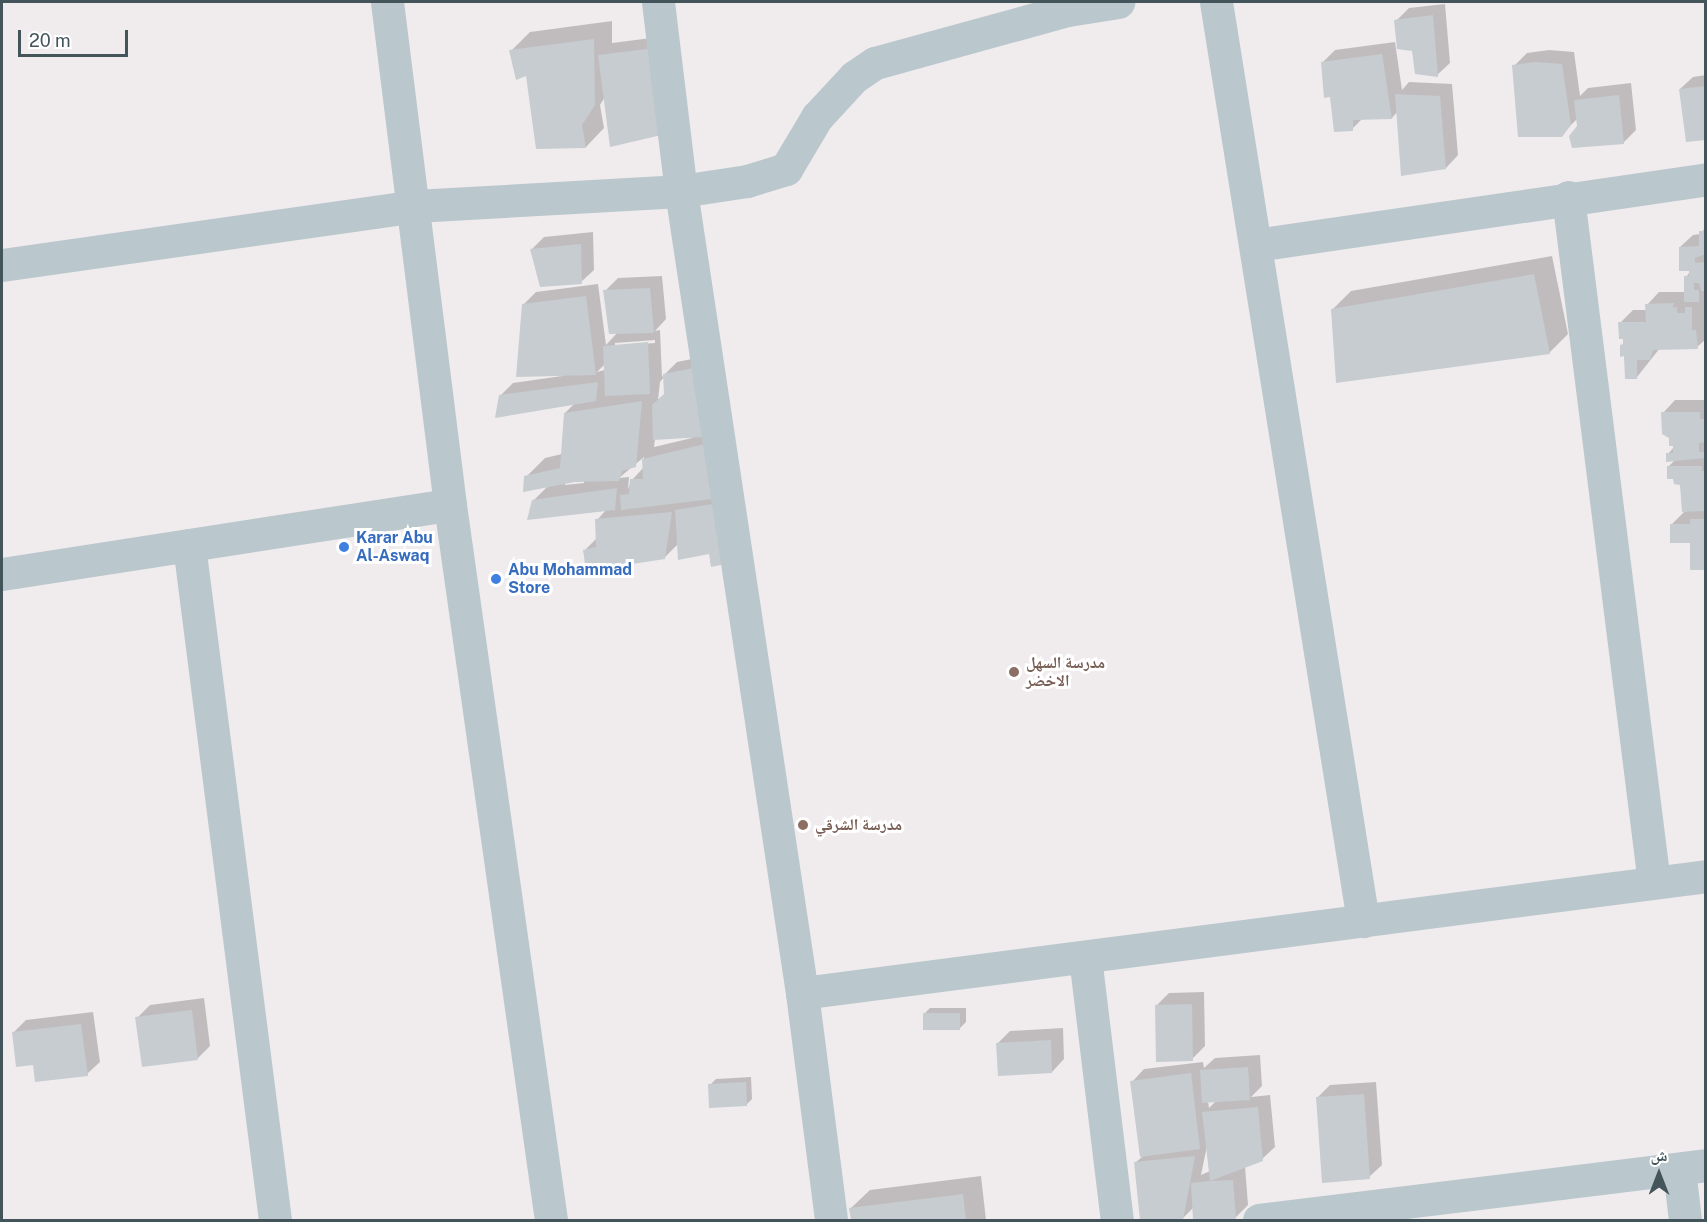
<!DOCTYPE html>
<meta charset="utf-8">
<style>
body{margin:0}
#map{position:relative;width:1707px;height:1222px;overflow:hidden;background:#f0eced;font-family:"Public Sans","Noto Naskh Arabic",sans-serif}
div>[style]{position:absolute}
.shadow>*{inset:0;background:#0003}
.building>*{inset:0;background:#c6ccd0}
.minor>*{height:33px;margin:-16.5px;padding:0 16.5px;transform-origin:16.5px;border-radius:16.5px;background:#bac7cd}
.dots>*{width:16px;height:16px;translate:-50% -50%;box-sizing:border-box;border:3px solid #fff;border-radius:50%}
span{translate:-50% -50%;white-space:nowrap;text-align:center;line-height:1.15;-webkit-text-stroke:6px #fff;paint-order:stroke}
.shop-label{font-size:16px;color:#366cbe;font-weight:700}
.left{translate:0 -50%;text-align:left}
.education-label{font-size:16px;color:#785e54;font-weight:700}
.frame{position:absolute;inset:0;border:3px solid #44545b;pointer-events:none}
.north{position:absolute;left:1629px;top:1144px;width:60px;height:60px;-webkit-text-stroke:4px #fff;paint-order:stroke;rotate:0deg;font-size:16px;font-weight:700;line-height:24px;text-align:center;color:#44545b}
.north::after{content:'';display:block;margin:auto;width:21px;height:27px;background:#44545b;clip-path:polygon(50% 0,100% 100%,50% 72%,0 100%)}
.scale{position:absolute;left:18px;top:30px;width:110px;height:27px;box-sizing:border-box;border:3px solid #44545b;border-top:0;padding-left:8px;font-size:18px;line-height:21px;white-space:nowrap;color:#44545b;-webkit-text-stroke:4px #fff;paint-order:stroke}
</style>
<div id="map">
<div class="shadow">
<div style="clip-path:polygon(1445px 4px,1450px 63px,1437px 75px,1413px 49px,1396px 21px,1409px 8px)"></div>
<div style="clip-path:polygon(612px 21px,612px 43px,667px 36px,605px 97px,600px 105px,604px 128px,586px 147px,511px 51px,530px 32px)"></div>
<div style="clip-path:polygon(1395px 42px,1402px 90px,1409px 82px,1452px 84px,1458px 155px,1446px 168px,1398px 111px,1392px 118px,1363px 118px,1352px 129px,1331px 95px,1323px 62px,1335px 50px)"></div>
<div style="clip-path:polygon(1549px 50px,1574px 52px,1580px 96px,1588px 88px,1631px 83px,1636px 130px,1623px 143px,1579px 127px,1578px 118px,1561px 135px,1514px 66px,1527px 53px)"></div>
<div style="clip-path:polygon(1706px 75px,1706px 138px,1680px 89px,1693px 77px)"></div>
<div style="clip-path:polygon(1706px 227px,1706px 339px,1697px 347px,1660px 348px,1637px 377px,1621px 346px,1625px 342px,1620px 323px,1633px 310px,1647px 310px,1647px 305px,1659px 292px,1686px 292px,1686px 277px,1690px 272px,1680px 247px,1693px 235px,1700px 234px)"></div>
<div style="clip-path:polygon(593px 232px,594px 270px,581px 282px,531px 250px,544px 237px)"></div>
<div style="clip-path:polygon(1552px 256px,1568px 334px,1549px 353px,1332px 310px,1351px 291px)"></div>
<div style="clip-path:polygon(evenodd,662px 276px,666px 319px,655px 331px,660px 330px,662px 377px,677px 362px,707px 356px,725px 430px,710px 553px,679px 543px,664px 558px,584px 551px,597px 538px,597px 520px,606px 510px,533px 501px,548px 486px,526px 477px,545px 458px,562px 454px,565px 413px,576px 402px,500px 396px,513px 383px,562px 376px,523px 305px,536px 292px,598px 284px,606px 345px,618px 332px,605px 291px,618px 278px,662px 276px,655px 340px,655px 343px,615px 346px,615px 343px,655px 340px,662px 276px,605px 364px,605px 370px,597px 372px,605px 364px,662px 276px,664px 377px,666px 393px,658px 400px,660px 382px,664px 377px,662px 276px,692px 436px,692px 438px,654px 447px,655px 439px,692px 436px,662px 276px,644px 457px,644px 467px,632px 480px,628px 489px,629px 477px,619px 478px,644px 457px,662px 276px,584px 480px,584px 483px,565px 485px,565px 483px,584px 480px)"></div>
<div style="clip-path:polygon(1675px 400px,1706px 400px,1706px 568px,1691px 541px,1671px 525px,1686px 510px,1681px 483px,1668px 467px,1676px 459px,1668px 454px,1674px 447px,1663px 413px)"></div>
<div style="clip-path:polygon(1204px 992px,1205px 1046px,1192px 1059px,1156px 1006px,1169px 993px)"></div>
<div style="clip-path:polygon(204px 998px,210px 1046px,198px 1058px,137px 1018px,150px 1005px)"></div>
<div style="clip-path:polygon(930px 1008px,966px 1008px,966px 1022px,960px 1028px,924px 1014px)"></div>
<div style="clip-path:polygon(93px 1012px,100px 1062px,87px 1074px,34px 1064px,13px 1033px,26px 1020px)"></div>
<div style="clip-path:polygon(1063px 1028px,1064px 1059px,1052px 1072px,998px 1043px,1010px 1031px)"></div>
<div style="clip-path:polygon(evenodd,1260px 1055px,1262px 1086px,1251px 1097px,1270px 1095px,1275px 1147px,1262px 1159px,1245px 1166px,1248px 1205px,1235px 1218px,1195px 1220px,1194px 1207px,1183px 1218px,1141px 1220px,1136px 1162px,1142px 1157px,1132px 1082px,1144px 1069px,1203px 1062px,1204px 1068px,1215px 1058px,1260px 1055px,1208px 1101px,1216px 1101px,1209px 1108px,1208px 1101px,1260px 1055px,1207px 1146px,1210px 1171px,1201px 1175px,1207px 1146px)"></div>
<div style="clip-path:polygon(751px 1077px,752px 1099px,746px 1105px,710px 1085px,716px 1079px)"></div>
<div style="clip-path:polygon(1376px 1082px,1382px 1165px,1369px 1177px,1317px 1098px,1330px 1085px)"></div>
<div style="clip-path:polygon(981px 1176px,986px 1220px,852px 1220px,851px 1208px,870px 1190px)"></div>
</div>
<div class="building">
<div style="clip-path:polygon(1433px 15px,1438px 77px,1415px 74px,1412px 51px,1397px 49px,1394px 20px)"></div>
<div style="clip-path:polygon(594px 39px,595px 105px,582px 125px,586px 148px,536px 149px,526px 76px,516px 80px,509px 50px)"></div>
<div style="clip-path:polygon(655px 48px,666px 134px,610px 147px,598px 55px)"></div>
<div style="clip-path:polygon(1382px 54px,1392px 119px,1353px 120px,1353px 131px,1334px 132px,1330px 97px,1324px 98px,1321px 62px)"></div>
<div style="clip-path:polygon(1535px 62px,1562px 64px,1571px 125px,1562px 137px,1518px 137px,1512px 65px)"></div>
<div style="clip-path:polygon(1706px 86px,1706px 140px,1686px 142px,1679px 89px)"></div>
<div style="clip-path:polygon(1395px 94px,1440px 96px,1446px 169px,1401px 176px)"></div>
<div style="clip-path:polygon(1619px 95px,1624px 144px,1572px 148px,1569px 136px,1577px 126px,1574px 100px)"></div>
<div style="clip-path:polygon(1699px 231px,1706px 231px,1706px 254px,1695px 258px,1695px 263px,1706px 262px,1706px 291px,1701px 291px,1699px 283px,1694px 283px,1694px 290px,1699px 290px,1699px 302px,1684px 302px,1684px 276px,1689px 276px,1689px 271px,1679px 271px,1679px 247px,1699px 246px)"></div>
<div style="clip-path:polygon(581px 244px,582px 284px,540px 287px,530px 249px)"></div>
<div style="clip-path:polygon(1534px 274px,1550px 354px,1336px 383px,1331px 309px)"></div>
<div style="clip-path:polygon(650px 288px,654px 333px,609px 334px,603px 290px)"></div>
<div style="clip-path:polygon(586px 296px,596px 375px,516px 377px,522px 304px)"></div>
<div style="clip-path:polygon(1674px 303px,1673px 308px,1677px 307px,1677px 313px,1685px 313px,1685px 307px,1692px 307px,1692px 330px,1696px 330px,1698px 349px,1653px 350px,1650px 360px,1637px 360px,1637px 379px,1625px 379px,1624px 356px,1620px 357px,1620px 345px,1623px 344px,1623px 339px,1619px 339px,1618px 322px,1646px 322px,1645px 304px)"></div>
<div style="clip-path:polygon(648px 342px,650px 394px,605px 396px,603px 346px)"></div>
<div style="clip-path:polygon(694px 368px,704px 437px,653px 440px,652px 405px,664px 394px,663px 374px)"></div>
<div style="clip-path:polygon(598px 382px,596px 401px,495px 418px,499px 395px)"></div>
<div style="clip-path:polygon(642px 401px,636px 467px,622px 471px,619px 481px,575px 482px,523px 492px,524px 476px,560px 468px,564px 413px)"></div>
<div style="clip-path:polygon(1661px 412px,1700px 412px,1700px 419px,1706px 419px,1706px 442px,1699px 443px,1699px 452px,1705px 452px,1705px 458px,1666px 462px,1666px 453px,1673px 453px,1673px 446px,1669px 446px,1669px 438px,1662px 434px)"></div>
<div style="clip-path:polygon(713px 442px,720px 498px,621px 510px,620px 495px,629px 494px,630px 479px,643px 479px,642px 459px)"></div>
<div style="clip-path:polygon(1667px 466px,1702px 466px,1702px 471px,1706px 471px,1706px 511px,1682px 512px,1680px 485px,1674px 484px,1673px 479px,1667px 479px)"></div>
<div style="clip-path:polygon(617px 488px,615px 510px,527px 520px,532px 500px)"></div>
<div style="clip-path:polygon(725px 502px,735px 562px,711px 567px,709px 554px,678px 560px,675px 510px)"></div>
<div style="clip-path:polygon(672px 512px,665px 559px,586px 571px,583px 550px,596px 547px,595px 519px)"></div>
<div style="clip-path:polygon(1690px 519px,1706px 519px,1706px 570px,1690px 570px,1690px 543px,1670px 543px,1670px 524px,1690px 524px)"></div>
<div style="clip-path:polygon(1192px 1004px,1193px 1061px,1156px 1062px,1155px 1005px)"></div>
<div style="clip-path:polygon(192px 1010px,198px 1060px,142px 1067px,135px 1017px)"></div>
<div style="clip-path:polygon(923px 1013px,960px 1013px,960px 1030px,923px 1030px)"></div>
<div style="clip-path:polygon(81px 1024px,88px 1076px,35px 1082px,33px 1065px,16px 1067px,12px 1032px)"></div>
<div style="clip-path:polygon(1051px 1040px,1052px 1073px,998px 1076px,996px 1043px)"></div>
<div style="clip-path:polygon(1248px 1067px,1250px 1100px,1202px 1103px,1200px 1070px)"></div>
<div style="clip-path:polygon(1191px 1073px,1200px 1149px,1140px 1157px,1130px 1081px)"></div>
<div style="clip-path:polygon(746px 1082px,747px 1106px,709px 1108px,708px 1084px)"></div>
<div style="clip-path:polygon(1364px 1094px,1370px 1179px,1322px 1183px,1316px 1097px)"></div>
<div style="clip-path:polygon(1258px 1107px,1263px 1161px,1210px 1181px,1233px 1180px,1236px 1219px,1193px 1220px,1191px 1183px,1210px 1181px,1202px 1112px)"></div>
<div style="clip-path:polygon(1195px 1156px,1183px 1220px,1140px 1220px,1134px 1162px)"></div>
<div style="clip-path:polygon(963px 1194px,966px 1220px,851px 1220px,849px 1208px)"></div>
</div>
<div class="minor">
<div style="left:387px;top:2px;width:507px;rotate:82.86deg"></div>
<div style="left:450px;top:505px;width:722px;rotate:81.96deg"></div>
<div style="left:658px;top:2px;width:190px;rotate:83.1deg"></div>
<div style="left:681px;top:191px;width:811px;rotate:81.42deg"></div>
<div style="left:802px;top:993px;width:229px;rotate:82.7deg"></div>
<div style="left:1216px;top:2px;width:931px;rotate:80.91deg"></div>
<div style="left:1568px;top:197px;width:691px;rotate:82.85deg"></div>
<div style="left:1256px;top:245px;width:455px;rotate:-8.3deg"></div>
<div style="left:2px;top:265px;width:416px;rotate:-8.1deg"></div>
<div style="left:414px;top:206px;width:267px;rotate:-3.2deg"></div>
<div style="left:681px;top:191px;width:67px;rotate:-8.6deg"></div>
<div style="left:747px;top:181px;width:41px;rotate:-17.1deg"></div>
<div style="left:786px;top:169px;width:61px;rotate:-59.2deg"></div>
<div style="left:817px;top:117px;width:54px;rotate:-47.2deg"></div>
<div style="left:854px;top:77px;width:25px;rotate:-34deg"></div>
<div style="left:875px;top:63px;width:200px;rotate:-15.4deg"></div>
<div style="left:1068px;top:10px;width:51px;rotate:-9.1deg"></div>
<div style="left:189px;top:545px;width:680px;rotate:82.74deg"></div>
<div style="left:2px;top:574px;width:453px;rotate:-8.8deg"></div>
<div style="left:1085px;top:957px;width:265px;rotate:83.1deg"></div>
<div style="left:802px;top:993px;width:912px;rotate:-7.37deg"></div>
<div style="left:1679px;top:1169px;width:51px;rotate:83.3deg"></div>
<div style="left:1259px;top:1220px;width:450px;rotate:-7deg"></div>
</div>
<div class="dots">
<div style="left:344px;top:547px;background:#3f7fe0"></div>
<div style="left:496px;top:579px;background:#3f7fe0"></div>
<div style="left:1014px;top:672px;background:#8d6e63"></div>
<div style="left:803px;top:825px;background:#8d6e63"></div>
</div>
<div class="shop-label">
<span class="left" style="left:356px;top:547px">Karar Abu<br>Al-Aswaq</span>
<span class="left" style="left:508px;top:579px">Abu Mohammad<br>Store</span>
</div>
<div class="education-label">
<span class="left" style="left:1026px;top:672px">مدرسة السهل<br>الاخضر</span>
<span class="left" style="left:815px;top:825px">مدرسة الشرقي</span>
</div>
<div class="frame"></div>
<div class="north">ش</div>
<div class="scale">20 m</div>
</div>
